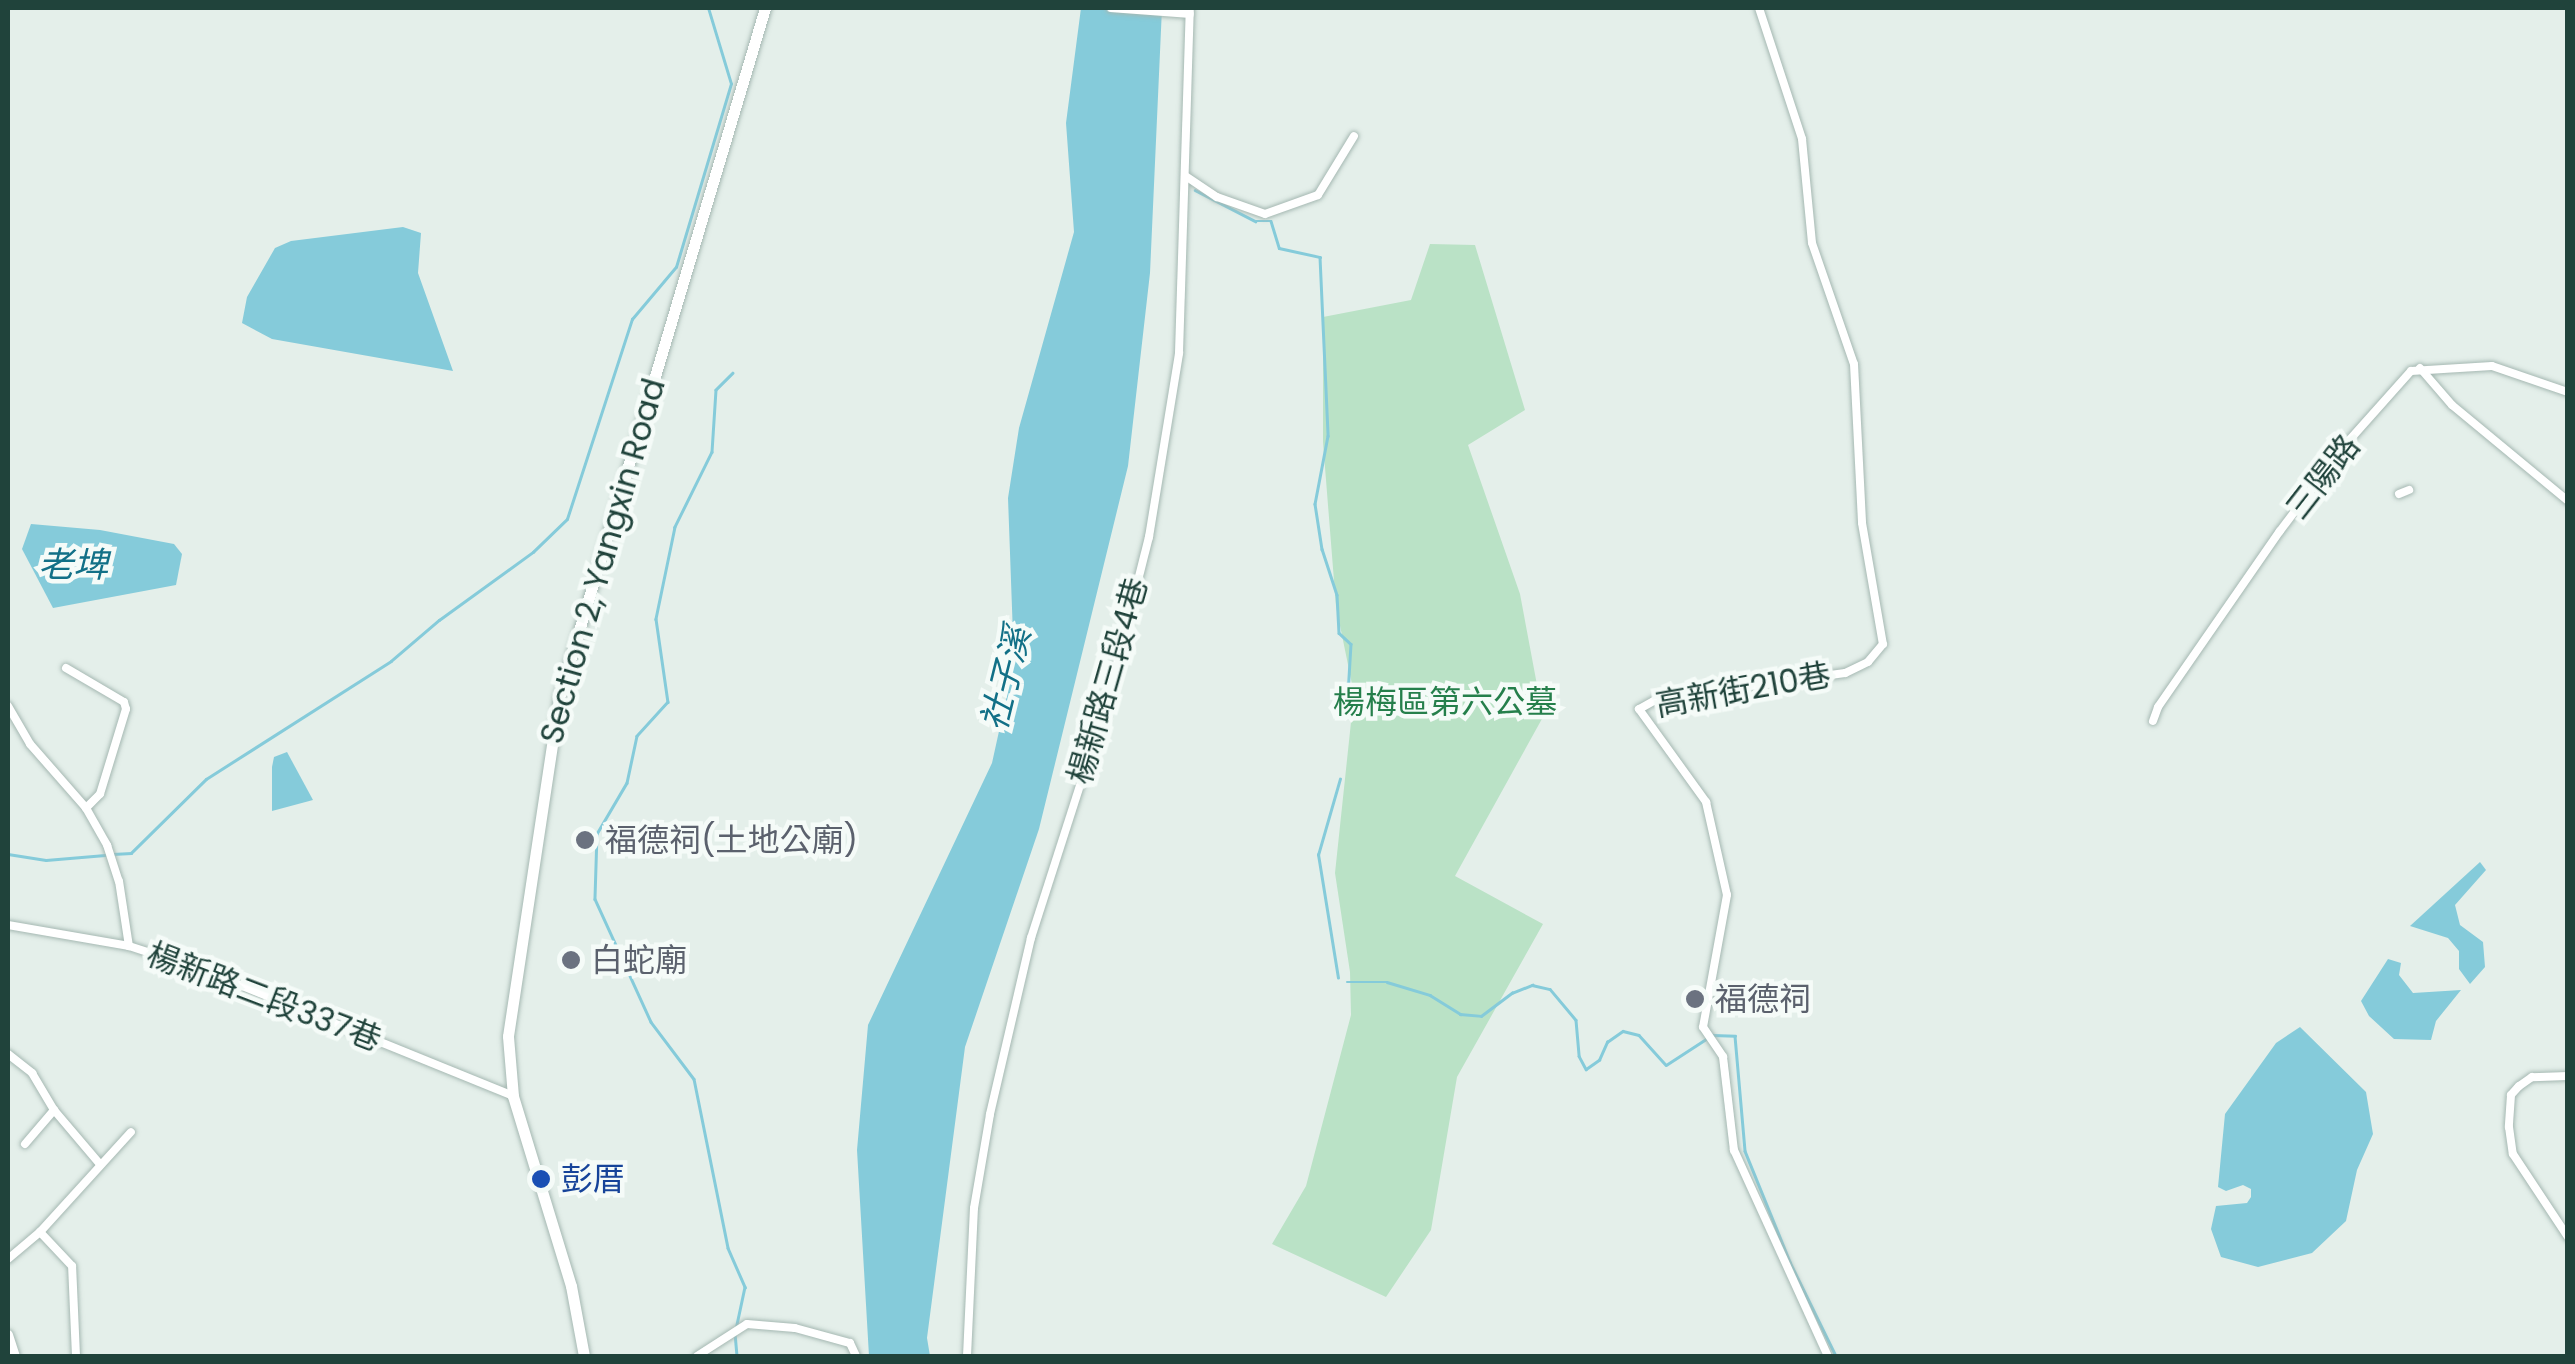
<!DOCTYPE html>
<meta charset="utf-8">
<style>
body{margin:0}
#map{position:relative;width:2575px;height:1364px;overflow:hidden;background:#e4efea;font-family:Poppins,"Noto Sans TC",sans-serif}
div>[style]{position:absolute}
.green>*{inset:0;background:#bae2c6}
.water>*{inset:0;background:#85cbda}
.stream>*{height:2.5px;margin:-1.25px;padding:0 1.25px;transform-origin:1.25px;border-radius:1.25px;background:#85cbda}
.roads{filter:drop-shadow(0 0 2px #a5b8b2) drop-shadow(0 0 2px #a5b8b2)}
.minor>*{height:8px;margin:-4px;padding:0 4px;transform-origin:4px;border-radius:4px;background:#fff}
.tertiary>*{height:10px;margin:-5px;padding:0 5px;transform-origin:5px;border-radius:5px;background:#fff}
.secondary>*{height:11px;margin:-5.5px;padding:0 5.5px;transform-origin:5.5px;border-radius:5.5px;background:#fff}
.dots>*{width:28px;height:28px;translate:-50% -50%;box-sizing:border-box;border:5px solid #f5fbf8;border-radius:50%}
span{translate:-50% -50%;white-space:nowrap;text-align:center;line-height:1.15;-webkit-text-stroke:9px #f5fbf8;paint-order:stroke}
.street-label{font-size:32px;color:#20433b}
.park-label{font-size:32px;color:#257f4b}
.worship-label{font-size:32px;color:#5b616d}
.left{translate:0 -50%;text-align:left}
.transit-label{font-size:32px;color:#164399}
.water-label{font-size:35px;color:#127087;font-style:italic}
.frame{position:absolute;inset:0;border:10px solid #20433b;pointer-events:none}
</style>
<div id="map">
<div class="green">
<div style="clip-path:polygon(1430px 244px,1475px 245px,1525px 410px,1468px 445px,1520px 594px,1543px 717px,1455px 876px,1543px 924px,1457px 1077px,1431px 1230px,1386px 1297px,1272px 1244px,1306px 1186px,1351px 1015px,1350px 972px,1335px 873px,1354px 694px,1336px 606px,1323px 442px,1323px 317px,1411px 300px)"></div>
</div>
<div class="water">
<div style="clip-path:polygon(1081px 8px,1162px 8px,1150px 273px,1128px 466px,1039px 829px,965px 1047px,927px 1338px,930px 1356px,869px 1356px,857px 1150px,868px 1025px,992px 763px,1014px 663px,1008px 498px,1019px 428px,1074px 232px,1066px 123px)"></div>
<div style="clip-path:polygon(403px 227px,421px 233px,418px 273px,453px 371px,272px 339px,242px 323px,247px 297px,275px 248px,291px 241px)"></div>
<div style="clip-path:polygon(31px 524px,100px 530px,174px 544px,182px 554px,176px 585px,53px 608px,22px 549px)"></div>
<div style="clip-path:polygon(287px 752px,313px 800px,272px 811px,272px 767px,274px 757px)"></div>
<div style="clip-path:polygon(2480px 862px,2486px 870px,2455px 905px,2460px 925px,2483px 942px,2485px 967px,2470px 984px,2459px 969px,2459px 951px,2448px 938px,2410px 926px)"></div>
<div style="clip-path:polygon(2388px 959px,2401px 963px,2399px 975px,2413px 993px,2461px 990px,2436px 1021px,2431px 1040px,2394px 1039px,2369px 1016px,2361px 1001px)"></div>
<div style="clip-path:polygon(2300px 1027px,2366px 1092px,2373px 1134px,2357px 1170px,2346px 1221px,2312px 1253px,2258px 1267px,2221px 1257px,2211px 1229px,2216px 1206px,2247px 1203px,2251px 1197px,2251px 1189px,2243px 1185px,2226px 1191px,2218px 1187px,2225px 1114px,2276px 1043px)"></div>
</div>
<div class="stream">
<div style="left:1195px;top:190px;width:68px;rotate:27.3deg"></div>
<div style="left:1255px;top:221px;width:16px"></div>
<div style="left:1271px;top:221px;width:28px;rotate:73deg"></div>
<div style="left:1279px;top:248px;width:42px;rotate:12.4deg"></div>
<div style="left:1320px;top:257px;width:179px;rotate:87.4deg"></div>
<div style="left:1328px;top:436px;width:69px;rotate:100.8deg"></div>
<div style="left:1315px;top:504px;width:46px;rotate:81.2deg"></div>
<div style="left:1322px;top:549px;width:48px;rotate:71.9deg"></div>
<div style="left:1337px;top:595px;width:38px;rotate:87deg"></div>
<div style="left:1339px;top:633px;width:16px;rotate:43deg"></div>
<div style="left:1351px;top:644px;width:68px;rotate:93.4deg"></div>
<div style="left:733px;top:373px;width:24px;rotate:135deg"></div>
<div style="left:716px;top:390px;width:62px;rotate:93.7deg"></div>
<div style="left:712px;top:452px;width:84px;rotate:116.3deg"></div>
<div style="left:675px;top:527px;width:94px;rotate:101.7deg"></div>
<div style="left:656px;top:619px;width:84px;rotate:81.8deg"></div>
<div style="left:668px;top:702px;width:46px;rotate:132.4deg"></div>
<div style="left:637px;top:736px;width:48px;rotate:102deg"></div>
<div style="left:627px;top:783px;width:59px;rotate:120.5deg"></div>
<div style="left:597px;top:834px;width:65px;rotate:91.8deg"></div>
<div style="left:595px;top:899px;width:135px;rotate:65.5deg"></div>
<div style="left:651px;top:1022px;width:71px;rotate:53deg"></div>
<div style="left:694px;top:1079px;width:172px;rotate:78.6deg"></div>
<div style="left:728px;top:1248px;width:43px;rotate:66.4deg"></div>
<div style="left:745px;top:1287px;width:40px;rotate:102deg"></div>
<div style="left:8px;top:854px;width:38px;rotate:9deg"></div>
<div style="left:46px;top:860px;width:59px;rotate:-4.8deg"></div>
<div style="left:113px;top:854px;width:18px;rotate:-3deg"></div>
<div style="left:131px;top:853px;width:105px;rotate:-44.6deg"></div>
<div style="left:206px;top:779px;width:219px;rotate:-32.5deg"></div>
<div style="left:391px;top:661px;width:63px;rotate:-40.5deg"></div>
<div style="left:439px;top:620px;width:116px;rotate:-35.9deg"></div>
<div style="left:533px;top:552px;width:47px;rotate:-44.1deg"></div>
<div style="left:567px;top:519px;width:210px;rotate:-72deg"></div>
<div style="left:632px;top:319px;width:68px;rotate:-49.8deg"></div>
<div style="left:676px;top:267px;width:191px;rotate:-73.3deg"></div>
<div style="left:731px;top:84px;width:79px;rotate:-106.8deg"></div>
<div style="left:1338px;top:978px;width:125px;rotate:-99.2deg"></div>
<div style="left:1318px;top:855px;width:79px;rotate:-73.9deg"></div>
<div style="left:1347px;top:982px;width:40px"></div>
<div style="left:1387px;top:982px;width:45px;rotate:16.8deg"></div>
<div style="left:1430px;top:995px;width:36px;rotate:32deg"></div>
<div style="left:1460px;top:1014px;width:21px;rotate:5deg"></div>
<div style="left:1481px;top:1016px;width:39px;rotate:-37deg"></div>
<div style="left:1512px;top:993px;width:22px;rotate:-22deg"></div>
<div style="left:1532px;top:985px;width:18px;rotate:13deg"></div>
<div style="left:1550px;top:989px;width:40px;rotate:50deg"></div>
<div style="left:1576px;top:1020px;width:36px;rotate:85deg"></div>
<div style="left:1579px;top:1056px;width:15px;rotate:62deg"></div>
<div style="left:1586px;top:1069px;width:16px;rotate:-35deg"></div>
<div style="left:1599px;top:1060px;width:20px;rotate:-66deg"></div>
<div style="left:1607px;top:1042px;width:19px;rotate:-35deg"></div>
<div style="left:1623px;top:1031px;width:16px;rotate:14deg"></div>
<div style="left:1639px;top:1035px;width:40px;rotate:48deg"></div>
<div style="left:1666px;top:1065px;width:55px;rotate:-33.1deg"></div>
<div style="left:1712px;top:1035px;width:23px;rotate:2deg"></div>
<div style="left:1735px;top:1036px;width:115px;rotate:85deg"></div>
<div style="left:1745px;top:1151px;width:120px;rotate:67.9deg"></div>
<div style="left:1790px;top:1262px;width:105px;rotate:63.9deg"></div>
<div style="left:735px;top:1333px;width:23px;rotate:85deg"></div>
</div>
<div class="roads">
<div class="minor">
<div style="left:1111px;top:8px;width:79px;rotate:4.3deg"></div>
<div style="left:1759px;top:8px;width:138px;rotate:71.8deg"></div>
<div style="left:1802px;top:139px;width:104px;rotate:84.5deg"></div>
<div style="left:1812px;top:243px;width:128px;rotate:70.9deg"></div>
<div style="left:1854px;top:364px;width:159px;rotate:87.1deg"></div>
<div style="left:1862px;top:523px;width:123px;rotate:80.2deg"></div>
<div style="left:1883px;top:644px;width:23px;rotate:130deg"></div>
<div style="left:1868px;top:662px;width:25px;rotate:154deg"></div>
<div style="left:1845px;top:673px;width:188px;rotate:172.3deg"></div>
<div style="left:1659px;top:698px;width:23px;rotate:151deg"></div>
<div style="left:1639px;top:709px;width:115px;rotate:54.2deg"></div>
<div style="left:1706px;top:802px;width:95px;rotate:77.3deg"></div>
<div style="left:1727px;top:895px;width:134px;rotate:100.3deg"></div>
<div style="left:1703px;top:1027px;width:36px;rotate:56deg"></div>
<div style="left:1723px;top:1057px;width:94px;rotate:83.3deg"></div>
<div style="left:1734px;top:1150px;width:226px;rotate:65.5deg"></div>
<div style="left:1187px;top:177px;width:36px;rotate:34deg"></div>
<div style="left:1217px;top:197px;width:51px;rotate:19.5deg"></div>
<div style="left:1265px;top:214px;width:56px;rotate:-19.7deg"></div>
<div style="left:1318px;top:195px;width:69px;rotate:-58.6deg"></div>
<div style="left:2420px;top:368px;width:49px;rotate:49.1deg"></div>
<div style="left:2452px;top:405px;width:151px;rotate:39.6deg"></div>
<div style="left:2399px;top:494px;width:11px;rotate:-22deg"></div>
<div style="left:66px;top:668px;width:67px;rotate:30.4deg"></div>
<div style="left:124px;top:702px;width:7px;rotate:74deg"></div>
<div style="left:126px;top:709px;width:89px;rotate:107deg"></div>
<div style="left:100px;top:794px;width:20px;rotate:135deg"></div>
<div style="left:8px;top:706px;width:44px;rotate:59.9deg"></div>
<div style="left:30px;top:744px;width:85px;rotate:48.8deg"></div>
<div style="left:86px;top:808px;width:43px;rotate:60.4deg"></div>
<div style="left:107px;top:845px;width:38px;rotate:72deg"></div>
<div style="left:119px;top:881px;width:66px;rotate:81.3deg"></div>
<div style="left:2153px;top:721px;width:15px;rotate:-70deg"></div>
<div style="left:2158px;top:707px;width:214px;rotate:-55.3deg"></div>
<div style="left:2280px;top:531px;width:108px;rotate:-52.9deg"></div>
<div style="left:2345px;top:445px;width:99px;rotate:-48.3deg"></div>
<div style="left:2411px;top:371px;width:81px;rotate:-3.5deg"></div>
<div style="left:2492px;top:366px;width:80px;rotate:18.9deg"></div>
<div style="left:8px;top:925px;width:123px;rotate:9.8deg"></div>
<div style="left:129px;top:946px;width:78px;rotate:18deg"></div>
<div style="left:203px;top:970px;width:335px;rotate:22.1deg"></div>
<div style="left:8px;top:1054px;width:31px;rotate:38deg"></div>
<div style="left:32px;top:1073px;width:43px;rotate:59.3deg"></div>
<div style="left:54px;top:1110px;width:70px;rotate:49.7deg"></div>
<div style="left:2568px;top:1076px;width:36px;rotate:178deg"></div>
<div style="left:2532px;top:1077px;width:16px;rotate:145deg"></div>
<div style="left:2519px;top:1086px;width:12px;rotate:132deg"></div>
<div style="left:2511px;top:1095px;width:32px;rotate:94deg"></div>
<div style="left:2509px;top:1127px;width:27px;rotate:82deg"></div>
<div style="left:2513px;top:1154px;width:100px;rotate:56.5deg"></div>
<div style="left:25px;top:1144px;width:45px;rotate:-49.5deg"></div>
<div style="left:8px;top:1259px;width:42px;rotate:-40.2deg"></div>
<div style="left:76px;top:1356px;width:90px;rotate:-92.5deg"></div>
<div style="left:72px;top:1266px;width:47px;rotate:-133.3deg"></div>
<div style="left:40px;top:1232px;width:135px;rotate:-47.7deg"></div>
<div style="left:697px;top:1356px;width:59px;rotate:-32.6deg"></div>
<div style="left:747px;top:1324px;width:48px;rotate:4.8deg"></div>
<div style="left:795px;top:1328px;width:57px;rotate:15.3deg"></div>
<div style="left:850px;top:1343px;width:14px;rotate:65deg"></div>
<div style="left:967px;top:1356px;width:148px;rotate:-87.3deg"></div>
<div style="left:974px;top:1208px;width:95px;rotate:-80.3deg"></div>
<div style="left:990px;top:1114px;width:181px;rotate:-76.9deg"></div>
<div style="left:1031px;top:938px;width:255px;rotate:-72.2deg"></div>
<div style="left:1109px;top:695px;width:163px;rotate:-75.8deg"></div>
<div style="left:1149px;top:537px;width:186px;rotate:-80.7deg"></div>
<div style="left:1179px;top:353px;width:345px;rotate:-88.2deg"></div>
</div>
<div class="tertiary">
<div style="left:8px;top:1335px;width:22px;rotate:72deg"></div>
</div>
<div class="secondary">
<div style="left:584px;top:1356px;width:71px;rotate:-100.5deg"></div>
<div style="left:571px;top:1286px;width:199px;rotate:-107deg"></div>
<div style="left:513px;top:1096px;width:60px;rotate:-94.8deg"></div>
<div style="left:508px;top:1036px;width:346px;rotate:-81.4deg"></div>
<div style="left:560px;top:694px;width:716px;rotate:-73.36deg"></div>
</div>
</div>
<div class="dots">
<div style="left:585px;top:840px;background:#6b7280"></div>
<div style="left:571px;top:960px;background:#6b7280"></div>
<div style="left:1695px;top:999px;background:#6b7280"></div>
<div style="left:541px;top:1179px;background:#1a4fb4"></div>
</div>
<div class="street-label">
<span style="left:2323px;top:477px;rotate:-52deg">三陽路</span>
<span style="left:603px;top:561px;rotate:-74deg">Section 2, Yangxin Road</span>
<span style="left:1108px;top:681px;rotate:-74deg">楊新路三段4巷</span>
<span style="left:1743px;top:690px;rotate:-10deg">高新街210巷</span>
<span style="left:264px;top:997px;rotate:21deg">楊新路二段337巷</span>
</div>
<div class="park-label">
<span style="left:1445px;top:702px">楊梅區第六公墓</span>
</div>
<div class="worship-label">
<span class="left" style="left:605px;top:840px">福德祠(土地公廟)</span>
<span class="left" style="left:591px;top:960px">白蛇廟</span>
<span class="left" style="left:1715px;top:999px">福德祠</span>
</div>
<div class="transit-label">
<span class="left" style="left:561px;top:1179px">彭厝</span>
</div>
<div class="water-label">
<span style="left:73px;top:565px">老埤</span>
<span style="left:1006px;top:679px;rotate:-76deg">社子溪</span>
</div>
<div class="frame"></div>
</div>
